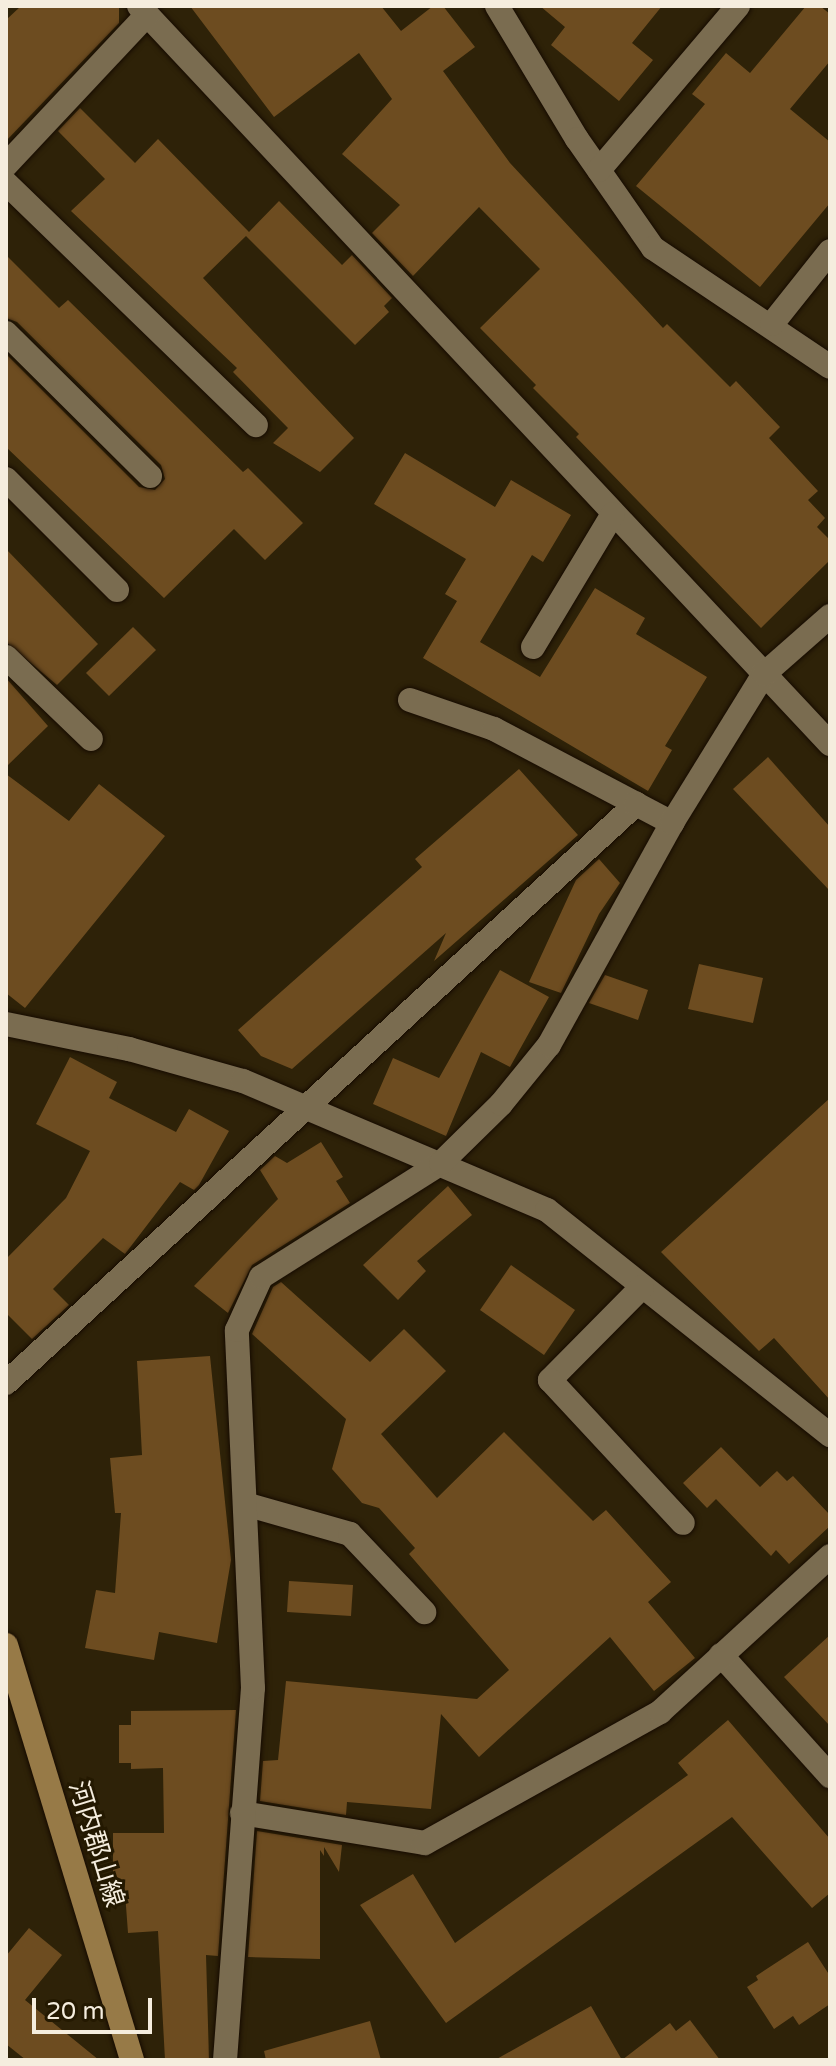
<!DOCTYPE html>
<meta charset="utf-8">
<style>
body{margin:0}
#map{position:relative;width:836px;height:2066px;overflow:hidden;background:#2e2208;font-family:"Varela Round","Noto Sans JP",sans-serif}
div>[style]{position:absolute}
.building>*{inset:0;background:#6d4c20}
.roads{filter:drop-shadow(0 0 2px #160b00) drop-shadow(0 0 2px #160b00)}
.street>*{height:24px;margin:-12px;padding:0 12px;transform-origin:12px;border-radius:12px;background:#7a6c50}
.secondary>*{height:24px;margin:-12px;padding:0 12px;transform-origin:12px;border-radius:12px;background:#977a47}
span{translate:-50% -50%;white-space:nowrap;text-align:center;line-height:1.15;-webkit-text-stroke:6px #241901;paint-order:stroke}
.street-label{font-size:26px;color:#f5edde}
.frame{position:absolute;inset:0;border:8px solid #f5edde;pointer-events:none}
.scale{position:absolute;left:32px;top:1998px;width:120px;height:36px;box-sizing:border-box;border:4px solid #f5edde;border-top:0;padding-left:10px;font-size:24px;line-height:28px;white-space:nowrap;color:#f5edde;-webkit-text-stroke:6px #241901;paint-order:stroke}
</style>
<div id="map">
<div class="building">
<div style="clip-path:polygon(21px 6px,119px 6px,119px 23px,6px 141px,6px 20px)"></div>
<div style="clip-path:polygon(190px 6px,381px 6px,401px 31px,433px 6px,443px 6px,475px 47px,443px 71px,510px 163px,663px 328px,667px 324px,730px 387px,736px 381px,780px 427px,769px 438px,818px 491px,808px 500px,825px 518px,817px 527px,829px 539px,828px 562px,761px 628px,576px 437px,579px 434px,533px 388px,536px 385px,480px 328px,540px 269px,479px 207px,413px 276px,372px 233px,400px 205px,342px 154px,392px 99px,359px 53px,274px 117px)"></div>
<div style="clip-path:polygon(540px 6px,662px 6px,632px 43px,653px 60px,619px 101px,551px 45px,565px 27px)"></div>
<div style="clip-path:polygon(806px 6px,820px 6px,830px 14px,830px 61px,790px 109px,830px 142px,830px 203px,760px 287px,636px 186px,705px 104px,692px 94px,726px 53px,750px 73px)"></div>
<div style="clip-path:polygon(80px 108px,135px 163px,158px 139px,249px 232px,279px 201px,342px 265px,352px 255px,392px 298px,384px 306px,389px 312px,355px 345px,246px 236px,203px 278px,354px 438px,320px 472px,273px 443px,288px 428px,233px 372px,237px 368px,71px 211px,105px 179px,58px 131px)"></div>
<div style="clip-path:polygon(6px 255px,59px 308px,68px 300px,243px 472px,248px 468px,303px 523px,265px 560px,234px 529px,164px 598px,6px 447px,6px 354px,139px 487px,155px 490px,165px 479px,161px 465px,17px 322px,6px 318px)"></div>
<div style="clip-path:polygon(405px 453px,495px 507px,511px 480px,571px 515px,543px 562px,532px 555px,480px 642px,540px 677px,595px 588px,645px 618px,636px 634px,707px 677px,665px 746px,672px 750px,648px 791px,423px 658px,457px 601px,445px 594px,466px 559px,374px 504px)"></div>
<div style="clip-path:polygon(6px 549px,98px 644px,57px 685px,6px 642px)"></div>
<div style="clip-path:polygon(133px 627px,156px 650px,109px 696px,86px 673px)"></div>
<div style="clip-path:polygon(6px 678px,48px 726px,6px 767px)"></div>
<div style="clip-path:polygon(768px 757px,830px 827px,830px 891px,733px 789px)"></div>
<div style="clip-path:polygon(519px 769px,578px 835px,434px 961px,446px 933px,292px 1069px,261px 1056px,238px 1030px,422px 867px,415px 859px)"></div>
<div style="clip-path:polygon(6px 774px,69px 821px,99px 784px,165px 836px,25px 1008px,6px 993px)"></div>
<div style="clip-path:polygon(599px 859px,620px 883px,599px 914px,561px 993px,529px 982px,576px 880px)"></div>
<div style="clip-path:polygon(699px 964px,763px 978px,753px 1023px,688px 1009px)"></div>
<div style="clip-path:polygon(500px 970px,549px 997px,510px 1067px,481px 1052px,446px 1136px,373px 1104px,393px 1058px,439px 1078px)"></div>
<div style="clip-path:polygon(605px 975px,648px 990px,638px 1020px,589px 1003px)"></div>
<div style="clip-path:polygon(70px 1057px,117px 1082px,109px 1098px,176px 1132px,189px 1109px,229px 1131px,199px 1185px,194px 1190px,180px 1182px,125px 1254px,103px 1238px,53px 1289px,69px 1305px,32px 1339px,6px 1313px,6px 1259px,66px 1198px,90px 1151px,36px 1124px)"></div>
<div style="clip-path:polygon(830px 1098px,830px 1400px,774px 1338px,759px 1351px,661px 1252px)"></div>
<div style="clip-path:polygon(321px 1142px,343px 1177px,336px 1181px,350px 1203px,252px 1265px,228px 1313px,194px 1286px,278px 1199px,260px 1170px,275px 1156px,287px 1163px)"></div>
<div style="clip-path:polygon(448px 1186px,472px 1215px,417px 1261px,426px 1271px,398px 1300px,363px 1265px)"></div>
<div style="clip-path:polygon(511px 1265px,575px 1310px,544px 1355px,480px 1310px)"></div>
<div style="clip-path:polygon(281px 1282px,370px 1362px,404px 1329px,446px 1371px,381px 1434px,437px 1498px,504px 1432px,593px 1521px,606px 1510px,671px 1582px,648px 1602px,695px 1658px,654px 1691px,610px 1637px,479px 1757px,441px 1714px,431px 1809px,347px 1802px,346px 1815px,260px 1801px,263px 1761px,278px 1760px,286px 1681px,477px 1699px,509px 1670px,409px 1554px,415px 1548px,379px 1508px,362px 1503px,332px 1469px,346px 1419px,252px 1334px,273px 1287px)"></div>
<div style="clip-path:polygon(210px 1356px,231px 1560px,217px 1643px,159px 1632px,154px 1660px,85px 1648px,96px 1590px,115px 1593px,121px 1513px,115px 1513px,110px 1458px,142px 1455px,137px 1361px)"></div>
<div style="clip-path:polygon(721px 1447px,760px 1487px,777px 1471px,787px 1481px,793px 1476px,830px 1515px,830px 1526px,789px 1564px,776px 1550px,771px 1556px,716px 1499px,707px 1508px,683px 1483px)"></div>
<div style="clip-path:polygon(289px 1581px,353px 1585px,351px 1616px,287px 1612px)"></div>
<div style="clip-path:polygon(830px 1635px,830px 1726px,784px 1677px)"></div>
<div style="clip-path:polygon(236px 1710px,218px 1956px,206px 1955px,209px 2060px,165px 2060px,158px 1931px,128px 1933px,124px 1879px,113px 1892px,113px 1833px,164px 1833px,163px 1768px,131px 1769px,131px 1763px,119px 1763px,119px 1725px,131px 1725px,131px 1711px)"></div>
<div style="clip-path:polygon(728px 1720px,830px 1839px,830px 1893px,812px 1908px,732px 1817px,446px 2023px,360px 1905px,413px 1874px,455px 1943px,688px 1775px,678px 1763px)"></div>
<div style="clip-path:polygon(257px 1831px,342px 1845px,339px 1872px,324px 1847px,324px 1856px,320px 1850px,320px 1959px,248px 1957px)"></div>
<div style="clip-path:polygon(29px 1928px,62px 1955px,25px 2000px,99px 2060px,26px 2060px,6px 2044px,6px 1956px)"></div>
<div style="clip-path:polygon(808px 1942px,830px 1976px,830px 2004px,799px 2025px,793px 2016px,774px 2029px,747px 1987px,758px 1980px,756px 1976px)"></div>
<div style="clip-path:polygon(591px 2006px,622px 2060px,670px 2023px,676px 2031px,690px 2020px,720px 2060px,495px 2060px)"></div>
<div style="clip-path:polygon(370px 2021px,381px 2060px,266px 2060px,264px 2051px)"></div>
</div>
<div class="roads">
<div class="street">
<div style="left:139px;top:6px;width:1011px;rotate:46.88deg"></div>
<div style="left:497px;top:6px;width:155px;rotate:59deg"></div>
<div style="left:577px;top:139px;width:133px;rotate:55.1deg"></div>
<div style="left:653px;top:248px;width:213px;rotate:33.9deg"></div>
<div style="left:6px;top:165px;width:206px;rotate:-46.8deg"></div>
<div style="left:599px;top:170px;width:215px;rotate:-49.7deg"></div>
<div style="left:6px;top:183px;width:348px;rotate:44.1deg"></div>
<div style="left:772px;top:324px;width:93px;rotate:-51.5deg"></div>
<div style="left:6px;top:333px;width:203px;rotate:44.8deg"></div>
<div style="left:6px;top:479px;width:157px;rotate:45deg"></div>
<div style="left:533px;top:647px;width:155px;rotate:-59deg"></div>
<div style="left:6px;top:657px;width:118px;rotate:44deg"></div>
<div style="left:410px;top:700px;width:89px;rotate:19deg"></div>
<div style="left:494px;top:729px;width:161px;rotate:27.8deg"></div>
<div style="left:6px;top:1024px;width:126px;rotate:11.5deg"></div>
<div style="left:129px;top:1049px;width:118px;rotate:15.7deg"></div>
<div style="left:243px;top:1081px;width:330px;rotate:23deg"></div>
<div style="left:547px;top:1210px;width:362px;rotate:38.5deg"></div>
<div style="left:642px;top:1287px;width:131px;rotate:134.7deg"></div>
<div style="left:550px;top:1380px;width:195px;rotate:47.1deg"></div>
<div style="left:6px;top:1383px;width:856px;rotate:-42.58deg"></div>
<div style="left:636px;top:804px;width:41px;rotate:27.8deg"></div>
<div style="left:245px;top:1504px;width:109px;rotate:15.9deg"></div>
<div style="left:350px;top:1534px;width:108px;rotate:46.5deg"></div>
<div style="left:721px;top:1655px;width:163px;rotate:48deg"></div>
<div style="left:242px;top:1813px;width:185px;rotate:9.3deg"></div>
<div style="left:425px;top:1843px;width:269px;rotate:-29.1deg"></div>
<div style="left:660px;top:1712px;width:231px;rotate:-42.5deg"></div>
<div style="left:225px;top:2060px;width:373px;rotate:-85.7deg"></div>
<div style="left:253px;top:1688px;width:358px;rotate:-92.6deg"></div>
<div style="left:237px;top:1330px;width:58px;rotate:-65.6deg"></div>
<div style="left:261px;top:1277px;width:213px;rotate:-32.3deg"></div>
<div style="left:441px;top:1163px;width:84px;rotate:-44.5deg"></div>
<div style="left:501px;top:1104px;width:76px;rotate:-50.9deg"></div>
<div style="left:549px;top:1045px;width:254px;rotate:-61deg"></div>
<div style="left:672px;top:823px;width:175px;rotate:-58.3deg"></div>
<div style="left:764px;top:674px;width:88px;rotate:-41.3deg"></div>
</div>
<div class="secondary">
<div style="left:6px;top:1645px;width:434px;rotate:73.1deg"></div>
</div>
</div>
<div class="street-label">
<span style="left:96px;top:1844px;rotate:73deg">河内郡山線</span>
</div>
<div class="frame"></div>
<div class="scale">20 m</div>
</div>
